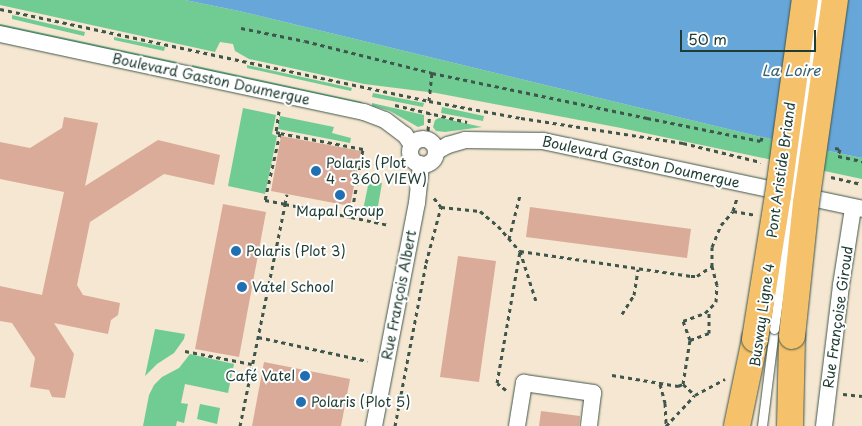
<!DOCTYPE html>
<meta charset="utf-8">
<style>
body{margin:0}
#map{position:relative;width:862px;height:426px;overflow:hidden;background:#f5e7d1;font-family:"Playpen Sans",sans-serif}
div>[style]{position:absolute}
.green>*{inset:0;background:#71cc93}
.water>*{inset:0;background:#67a6d9}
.building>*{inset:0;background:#dbab9a}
.path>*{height:3px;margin-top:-1.5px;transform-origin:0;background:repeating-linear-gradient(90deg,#3f564c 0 4px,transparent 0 8px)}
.roads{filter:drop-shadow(0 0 1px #3f564c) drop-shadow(0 0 1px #3f564c)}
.lane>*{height:9px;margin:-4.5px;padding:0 4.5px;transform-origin:4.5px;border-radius:4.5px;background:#fff}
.street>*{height:16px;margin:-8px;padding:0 8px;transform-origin:8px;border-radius:8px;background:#fff}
.street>.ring{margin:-8px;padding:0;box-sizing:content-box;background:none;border:16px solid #fff;border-radius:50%}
.primary>*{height:26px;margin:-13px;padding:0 13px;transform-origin:13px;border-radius:13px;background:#f5c16b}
.bridges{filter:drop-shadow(0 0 1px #3f564c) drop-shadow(0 0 1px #3f564c)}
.lane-bridge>*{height:9px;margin:-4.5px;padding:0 4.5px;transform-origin:4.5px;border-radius:4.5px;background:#fff}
.primary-bridge>*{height:26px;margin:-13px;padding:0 13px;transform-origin:13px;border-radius:13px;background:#f5c16b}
.dots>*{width:14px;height:14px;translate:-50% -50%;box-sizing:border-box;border:2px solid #fff;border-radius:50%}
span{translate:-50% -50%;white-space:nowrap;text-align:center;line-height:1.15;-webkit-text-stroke:4px #fff;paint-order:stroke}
.street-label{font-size:14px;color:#1f3d34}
.poi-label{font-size:14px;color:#1f3d34}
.left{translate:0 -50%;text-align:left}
.right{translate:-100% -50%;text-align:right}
.water-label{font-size:15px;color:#38626e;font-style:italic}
.scale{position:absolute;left:680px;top:30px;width:136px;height:22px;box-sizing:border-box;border:2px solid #1f3d34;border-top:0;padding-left:6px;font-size:15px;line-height:18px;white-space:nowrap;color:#1f3d34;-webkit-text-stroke:4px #fff;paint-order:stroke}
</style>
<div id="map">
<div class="green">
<div style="clip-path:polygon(0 0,185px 0,239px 11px,757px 136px,862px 158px,862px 179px,621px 128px,436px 93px,364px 84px,249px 59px,235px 51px,233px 44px,220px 42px,215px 52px,0 5px)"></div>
<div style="clip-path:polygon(12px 15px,85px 32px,84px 36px,12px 19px)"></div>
<div style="clip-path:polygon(0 24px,177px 62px,177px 64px,0 26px)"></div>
<div style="clip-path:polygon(114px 37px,165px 47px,164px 51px,114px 40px)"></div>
<div style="clip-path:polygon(192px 65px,362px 102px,362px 104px,192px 67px)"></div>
<div style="clip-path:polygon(247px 65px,352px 88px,351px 91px,247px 68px)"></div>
<div style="clip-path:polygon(373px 93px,424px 103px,423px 107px,372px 97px)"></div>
<div style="clip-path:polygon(372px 103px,424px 115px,424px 125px,418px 127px,390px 111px,372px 106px)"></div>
<div style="clip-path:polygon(442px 107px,484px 116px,483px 121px,441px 113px)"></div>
<div style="clip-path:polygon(243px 108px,276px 115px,272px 134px,277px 136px,265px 194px,228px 186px)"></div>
<div style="clip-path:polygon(280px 116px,334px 127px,332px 133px,351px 138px,350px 143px,278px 129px)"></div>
<div style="clip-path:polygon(439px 118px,442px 118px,482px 127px,445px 132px,436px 131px,433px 127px,435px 120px)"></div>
<div style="clip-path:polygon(369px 181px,382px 183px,377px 212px,363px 210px)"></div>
<div style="clip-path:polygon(155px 329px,185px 334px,184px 339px,174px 353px,157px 364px,145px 376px)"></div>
<div style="clip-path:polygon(190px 354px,234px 364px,228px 393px,185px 384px,181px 403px,188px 404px,184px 423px,177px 421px,176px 426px,143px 426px,149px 395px,154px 385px,162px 377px,179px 368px)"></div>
<div style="clip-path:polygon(200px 404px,220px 408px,217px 424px,197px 419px)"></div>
</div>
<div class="water">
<div style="clip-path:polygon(185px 0,862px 0,862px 158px,757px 136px,239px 11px)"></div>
</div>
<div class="building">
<div style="clip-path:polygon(64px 117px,98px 123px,85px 186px,158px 140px,220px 155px,214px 185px,164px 174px,90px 222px,77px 285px,83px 295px,120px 303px,118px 315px,111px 320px,108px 334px,54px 323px,74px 354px,65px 398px,52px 397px,49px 390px,30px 387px,35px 358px,12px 323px,0 321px,0 286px,42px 295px,64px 192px,0 179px,0 142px,30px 148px,62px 128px)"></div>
<div style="clip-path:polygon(281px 136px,361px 151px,350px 206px,271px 191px)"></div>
<div style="clip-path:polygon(223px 204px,266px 212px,239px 357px,195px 349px)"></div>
<div style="clip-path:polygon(530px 207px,691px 229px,687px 258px,526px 237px)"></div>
<div style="clip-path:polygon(458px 256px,496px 261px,479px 382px,440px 377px)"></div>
<div style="clip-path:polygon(264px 362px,350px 379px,341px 426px,252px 426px)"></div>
<div style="clip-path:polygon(541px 411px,580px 416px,579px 426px,539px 426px)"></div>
</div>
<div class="path">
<div style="left:0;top:9px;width:439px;rotate:12.1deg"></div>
<div style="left:429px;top:101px;width:94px;rotate:10.5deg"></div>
<div style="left:521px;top:118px;width:164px;rotate:8.8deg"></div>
<div style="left:683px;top:143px;width:80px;rotate:13.7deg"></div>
<div style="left:241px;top:28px;width:65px;rotate:11.5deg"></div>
<div style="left:305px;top:41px;width:131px;rotate:14.1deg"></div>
<div style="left:432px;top:73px;width:220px;rotate:11.8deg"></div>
<div style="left:647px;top:118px;width:116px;rotate:11.4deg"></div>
<div style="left:761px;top:141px;width:4px;rotate:-76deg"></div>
<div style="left:429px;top:101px;width:28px;rotate:-84deg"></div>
<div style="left:395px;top:105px;width:74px;rotate:13.3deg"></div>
<div style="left:279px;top:111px;width:21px;rotate:98deg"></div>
<div style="left:276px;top:132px;width:4px;rotate:14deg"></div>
<div style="left:280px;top:133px;width:69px;rotate:102.6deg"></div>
<div style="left:265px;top:200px;width:20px;rotate:11deg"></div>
<div style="left:285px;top:204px;width:10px;rotate:-79deg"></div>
<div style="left:427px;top:138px;width:25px;rotate:-83deg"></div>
<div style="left:835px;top:148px;width:5px;rotate:11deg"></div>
<div style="left:840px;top:149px;width:7px;rotate:106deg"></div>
<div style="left:838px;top:156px;width:25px;rotate:12deg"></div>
<div style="left:831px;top:177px;width:32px;rotate:13deg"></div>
<div style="left:434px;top:198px;width:11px;rotate:52deg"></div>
<div style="left:441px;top:207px;width:39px;rotate:6deg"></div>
<div style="left:480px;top:211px;width:23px;rotate:40deg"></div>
<div style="left:498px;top:226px;width:33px;rotate:49deg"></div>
<div style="left:520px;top:251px;width:52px;rotate:72.3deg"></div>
<div style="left:733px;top:211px;width:22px;rotate:10deg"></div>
<div style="left:351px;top:217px;width:38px;rotate:12deg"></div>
<div style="left:509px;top:239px;width:45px;rotate:-76deg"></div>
<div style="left:622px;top:314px;width:22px;rotate:-58deg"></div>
<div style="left:634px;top:295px;width:26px;rotate:-81deg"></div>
<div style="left:258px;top:337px;width:112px;rotate:12.4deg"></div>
<div style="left:690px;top:340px;width:20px;rotate:-20deg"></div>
<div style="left:709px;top:333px;width:23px;rotate:-90deg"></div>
<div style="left:185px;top:351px;width:68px;rotate:11deg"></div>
<div style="left:612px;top:375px;width:67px;rotate:9.5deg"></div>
<div style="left:678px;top:386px;width:5px;rotate:-22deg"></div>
<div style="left:660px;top:384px;width:20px;rotate:75deg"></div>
<div style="left:665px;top:403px;width:21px;rotate:87deg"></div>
<div style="left:683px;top:384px;width:45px;rotate:-81deg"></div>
<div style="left:690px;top:340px;width:20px;rotate:-110deg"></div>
<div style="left:683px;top:321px;width:23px;rotate:-20deg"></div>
<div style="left:705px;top:313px;width:16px;rotate:-45deg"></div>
<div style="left:716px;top:302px;width:17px;rotate:-87deg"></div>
<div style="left:717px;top:285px;width:20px;rotate:-105deg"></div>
<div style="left:712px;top:266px;width:19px;rotate:-90deg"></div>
<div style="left:712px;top:247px;width:24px;rotate:-68deg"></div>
<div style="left:721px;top:225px;width:18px;rotate:-49deg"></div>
<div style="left:733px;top:211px;width:14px;rotate:-73deg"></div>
<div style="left:683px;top:384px;width:16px;rotate:43deg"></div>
<div style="left:506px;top:390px;width:11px;rotate:-142deg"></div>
<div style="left:497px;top:383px;width:134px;rotate:-80.1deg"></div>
<div style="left:520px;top:251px;width:173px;rotate:8.3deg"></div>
<div style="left:691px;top:276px;width:6px"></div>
<div style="left:697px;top:276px;width:18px;rotate:-34deg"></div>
<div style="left:843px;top:394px;width:19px;rotate:6deg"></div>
<div style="left:240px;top:426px;width:227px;rotate:-78.5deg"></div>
<div style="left:285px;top:204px;width:67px;rotate:11.1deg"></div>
<div style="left:351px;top:217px;width:69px;rotate:-80deg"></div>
<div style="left:363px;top:149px;width:85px;rotate:-169.1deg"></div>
<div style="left:395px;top:426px;width:166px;rotate:-79.2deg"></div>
<div style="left:426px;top:263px;width:58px;rotate:-75deg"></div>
<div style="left:666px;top:426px;width:42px;rotate:-46.9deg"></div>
<div style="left:695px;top:395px;width:34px;rotate:-28deg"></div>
</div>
<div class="roads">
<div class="lane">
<div style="left:762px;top:426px;width:98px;rotate:-82.9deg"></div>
</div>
<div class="street">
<div style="left:0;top:34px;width:372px;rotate:12.1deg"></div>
<div style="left:364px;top:112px;width:22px;rotate:21deg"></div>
<div style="left:385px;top:120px;width:25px;rotate:37deg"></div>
<div style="left:405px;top:135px;width:12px;rotate:55deg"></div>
<div class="ring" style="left:410px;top:139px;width:10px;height:10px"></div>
<div style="left:437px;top:151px;width:13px;rotate:-29deg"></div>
<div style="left:448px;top:145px;width:18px;rotate:-16deg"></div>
<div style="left:465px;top:140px;width:78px;rotate:0.7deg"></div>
<div style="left:543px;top:141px;width:326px;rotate:12deg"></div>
<div style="left:374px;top:426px;width:227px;rotate:-79.1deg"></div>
<div style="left:417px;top:203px;width:39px;rotate:-84deg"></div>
<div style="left:517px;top:426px;width:44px;rotate:-80.8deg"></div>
<div style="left:524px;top:383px;width:70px;rotate:8.2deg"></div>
<div style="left:593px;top:393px;width:33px;rotate:97deg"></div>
<div style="left:824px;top:426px;width:142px;rotate:-83.1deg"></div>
<div style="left:841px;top:285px;width:78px;rotate:-81.1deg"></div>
</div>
<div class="primary">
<div style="left:737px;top:426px;width:89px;rotate:-78.3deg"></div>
<div style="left:790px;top:426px;width:90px;rotate:-88.7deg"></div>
</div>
</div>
<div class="bridges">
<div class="lane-bridge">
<div style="left:774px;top:329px;width:332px;rotate:-82.2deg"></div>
</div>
<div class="primary-bridge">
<div style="left:792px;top:336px;width:134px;rotate:-84deg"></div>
<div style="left:806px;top:203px;width:205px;rotate:-81.9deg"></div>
<div style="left:755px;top:339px;width:145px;rotate:-80.9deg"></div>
<div style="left:778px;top:196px;width:198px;rotate:-82.2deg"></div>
</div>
</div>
<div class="dots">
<div style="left:316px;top:171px;background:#1f6fb2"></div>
<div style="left:340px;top:195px;background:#1f6fb2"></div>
<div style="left:236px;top:251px;background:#1f6fb2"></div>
<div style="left:242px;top:287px;background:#1f6fb2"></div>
<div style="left:305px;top:376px;background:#1f6fb2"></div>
<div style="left:301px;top:402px;background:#1f6fb2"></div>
</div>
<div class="street-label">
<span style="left:211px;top:79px;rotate:12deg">Boulevard Gaston Doumergue</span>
<span style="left:641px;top:162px;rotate:12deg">Boulevard Gaston Doumergue</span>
<span style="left:781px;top:170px;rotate:-82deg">Pont Aristide Briand</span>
<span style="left:399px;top:295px;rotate:-79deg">Rue François Albert</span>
<span style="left:762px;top:315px;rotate:-82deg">Busway Ligne 4</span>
<span style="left:838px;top:317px;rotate:-82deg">Rue Françoise Giroud</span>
</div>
<div class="poi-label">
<span class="left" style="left:326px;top:171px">Polaris (Plot<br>4 - 360 VIEW)</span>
<span style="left:340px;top:211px">Mapal Group</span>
<span class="left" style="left:246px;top:251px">Polaris (Plot 3)</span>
<span class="left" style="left:252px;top:287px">Vatel School</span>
<span class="right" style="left:295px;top:376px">Café Vatel</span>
<span class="left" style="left:311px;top:402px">Polaris (Plot 5)</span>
</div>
<div class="water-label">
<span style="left:791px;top:70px">La Loire</span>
</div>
<div class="scale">50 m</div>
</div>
